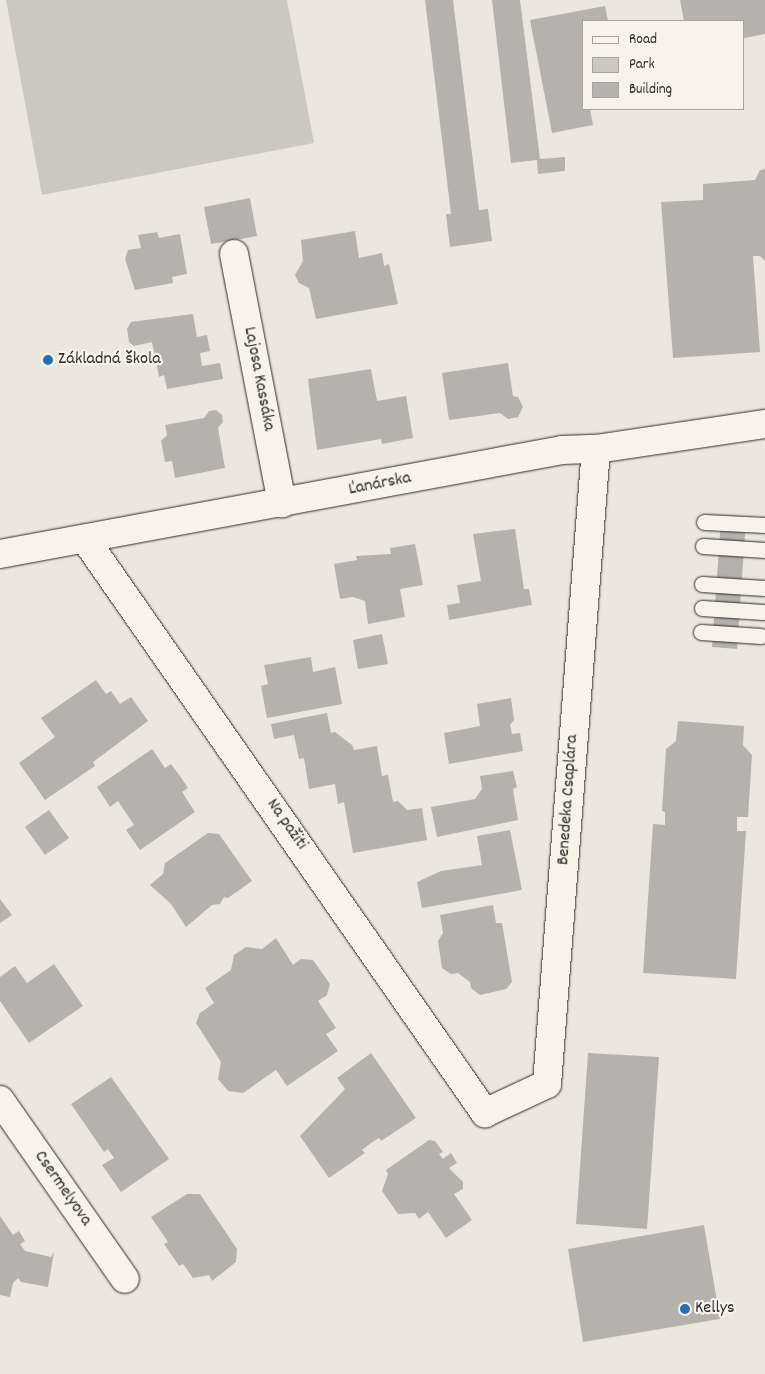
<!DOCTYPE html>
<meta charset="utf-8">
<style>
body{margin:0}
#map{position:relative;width:765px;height:1374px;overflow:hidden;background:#ebe7dd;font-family:Dekko,sans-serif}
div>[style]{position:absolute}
.green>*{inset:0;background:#cbc8bf}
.building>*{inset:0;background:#b5b2ab}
.roads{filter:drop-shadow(0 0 1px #2b2b2b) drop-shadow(0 0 1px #2b2b2b)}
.service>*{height:15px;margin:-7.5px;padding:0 7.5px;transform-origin:7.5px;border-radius:7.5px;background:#f7f3e8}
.minor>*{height:28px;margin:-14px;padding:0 14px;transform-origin:14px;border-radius:14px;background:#f7f3e8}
.dots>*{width:14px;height:14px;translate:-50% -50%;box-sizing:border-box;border:2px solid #f7f3e8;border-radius:50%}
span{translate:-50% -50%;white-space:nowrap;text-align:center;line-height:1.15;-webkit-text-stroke:4.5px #f7f3e8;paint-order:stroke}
.poi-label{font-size:18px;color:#2b2b2b}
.left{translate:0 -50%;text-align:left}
.street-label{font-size:18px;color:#2b2b2b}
.legend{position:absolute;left:582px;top:20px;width:162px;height:90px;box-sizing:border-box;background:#f7f3e8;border:1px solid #a5a39c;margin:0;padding:6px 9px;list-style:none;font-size:15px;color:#2b2b2b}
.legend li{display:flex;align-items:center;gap:10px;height:25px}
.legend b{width:25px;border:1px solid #a5a39c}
</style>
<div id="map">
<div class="green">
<div style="clip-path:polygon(6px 0,287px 0,314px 143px,42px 195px)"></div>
</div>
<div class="building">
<div style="clip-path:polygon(425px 0,453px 0,479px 210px,488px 209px,492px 241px,450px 247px,446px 214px,451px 214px)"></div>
<div style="clip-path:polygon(492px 0,520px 0,540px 159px,565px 157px,565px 171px,538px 174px,537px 160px,511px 163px)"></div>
<div style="clip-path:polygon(680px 0,765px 0,765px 34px,744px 38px,744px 21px,684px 21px)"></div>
<div style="clip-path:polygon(605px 6px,608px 21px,584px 21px,584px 109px,590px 109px,593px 125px,552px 133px,530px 20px)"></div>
<div style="clip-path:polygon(765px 169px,765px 261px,760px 256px,753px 256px,760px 352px,673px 358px,661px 202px,703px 200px,703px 184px,755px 180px,760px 170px)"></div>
<div style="clip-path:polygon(250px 198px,257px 236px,211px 244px,204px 207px)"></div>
<div style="clip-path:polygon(355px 231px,359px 258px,382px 253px,384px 266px,389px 264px,398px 304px,316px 319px,309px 288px,299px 283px,295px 275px,303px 261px,301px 240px)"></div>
<div style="clip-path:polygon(157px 232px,159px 238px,180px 234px,187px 274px,172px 277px,173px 283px,135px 290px,125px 259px,128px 250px,141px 248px,138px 235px)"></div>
<div style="clip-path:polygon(193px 314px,197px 337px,207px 335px,210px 351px,200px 353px,202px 366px,220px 363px,223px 379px,167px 389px,164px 375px,159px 377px,152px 342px,134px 346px,129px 342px,127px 329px,131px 322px)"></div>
<div style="clip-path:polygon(508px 363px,513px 396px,518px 397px,523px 407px,518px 417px,508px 419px,500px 413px,449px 420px,442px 373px)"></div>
<div style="clip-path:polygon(371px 369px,377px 401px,406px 396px,413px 438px,382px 444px,381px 439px,317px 450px,308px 379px)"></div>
<div style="clip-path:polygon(216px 410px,222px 415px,223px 422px,218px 428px,225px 468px,175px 478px,172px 461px,165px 462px,161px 441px,167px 435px,165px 425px,204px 418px,209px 411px)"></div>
<div style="clip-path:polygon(721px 519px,746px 520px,737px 649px,712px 647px)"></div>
<div style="clip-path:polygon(515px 529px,524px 589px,529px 589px,532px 605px,449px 620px,447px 605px,460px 603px,457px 585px,481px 581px,473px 534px)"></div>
<div style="clip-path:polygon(415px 544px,423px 585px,400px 589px,405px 617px,368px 624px,365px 601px,353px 597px,340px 599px,334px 564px,357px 560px,356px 556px,391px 554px,390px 548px)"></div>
<div style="clip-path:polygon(382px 634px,388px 664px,358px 669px,353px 640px)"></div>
<div style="clip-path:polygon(311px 657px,313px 672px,335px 667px,342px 704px,267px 718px,261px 686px,268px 684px,264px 665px)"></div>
<div style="clip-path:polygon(96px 680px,106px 694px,111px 691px,120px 704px,131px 697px,148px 721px,93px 762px,95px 766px,45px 800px,19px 763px,55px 737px,41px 718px)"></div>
<div style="clip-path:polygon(511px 698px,514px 720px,510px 725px,512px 734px,520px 733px,523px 751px,449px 764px,444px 733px,480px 726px,477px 704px)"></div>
<div style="clip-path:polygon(327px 713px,331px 733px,335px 732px,352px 745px,354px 750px,377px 746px,382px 776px,388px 775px,393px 802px,398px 801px,407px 810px,422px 808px,427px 840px,353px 853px,344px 802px,338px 804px,335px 784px,309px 789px,304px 758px,299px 759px,294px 735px,274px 739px,271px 724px)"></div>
<div style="clip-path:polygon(678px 721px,744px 726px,743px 745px,752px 755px,748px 817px,737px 817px,737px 831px,746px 831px,736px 979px,643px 973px,653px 824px,665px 825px,665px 812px,662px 811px,666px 749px,676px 741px)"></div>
<div style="clip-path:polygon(152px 749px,165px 768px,171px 764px,180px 776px,188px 788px,182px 792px,195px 812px,140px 850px,126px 830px,134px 825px,118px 801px,110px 807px,97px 787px)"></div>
<div style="clip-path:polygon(513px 771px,517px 787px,513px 789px,518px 820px,437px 837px,431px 807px,475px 799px,482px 789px,480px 776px)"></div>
<div style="clip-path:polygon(49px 810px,69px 838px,45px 855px,25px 827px)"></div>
<div style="clip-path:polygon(510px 830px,522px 890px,422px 908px,417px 882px,441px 871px,482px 865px,477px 836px)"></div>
<div style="clip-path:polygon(208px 833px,219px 834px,252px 881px,228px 898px,224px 897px,220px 904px,212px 905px,186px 927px,171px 904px,150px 885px,163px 874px,165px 863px)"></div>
<div style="clip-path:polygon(0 899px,12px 915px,0 923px)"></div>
<div style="clip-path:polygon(493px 905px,496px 923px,502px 923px,512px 982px,506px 989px,480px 995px,471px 988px,470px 982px,458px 973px,451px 974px,442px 968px,438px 941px,443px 933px,440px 915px)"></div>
<div style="clip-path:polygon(276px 938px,293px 965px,301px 959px,313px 960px,330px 984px,327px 995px,318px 1001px,336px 1028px,326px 1034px,338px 1051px,287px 1086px,276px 1070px,243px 1093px,228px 1091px,218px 1079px,221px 1062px,196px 1023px,200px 1013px,214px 1003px,205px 988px,231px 970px,234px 955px,246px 947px,262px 949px)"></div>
<div style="clip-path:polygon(54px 964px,83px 1006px,29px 1043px,0 1001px,0 977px,15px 966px,27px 983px)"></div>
<div style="clip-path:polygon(371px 1053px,416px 1118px,381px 1141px,379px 1138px,371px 1143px,362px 1150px,365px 1153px,329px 1178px,300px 1136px,345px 1089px,337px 1078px)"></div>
<div style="clip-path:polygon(588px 1053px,659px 1057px,647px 1229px,576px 1224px)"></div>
<div style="clip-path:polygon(111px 1077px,169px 1159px,121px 1192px,102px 1165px,114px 1158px,108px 1149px,104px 1152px,71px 1104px)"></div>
<div style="clip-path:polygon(429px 1140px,435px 1141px,443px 1152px,439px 1154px,443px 1159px,451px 1153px,457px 1163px,449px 1168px,463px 1182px,463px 1189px,454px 1194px,472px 1220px,446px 1238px,428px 1212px,419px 1219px,415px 1213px,398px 1214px,382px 1191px,388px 1174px,386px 1170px)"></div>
<div style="clip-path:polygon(187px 1194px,200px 1194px,237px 1249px,236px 1262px,212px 1281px,209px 1275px,193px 1278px,183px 1264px,179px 1266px,164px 1244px,168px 1242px,151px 1217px)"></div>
<div style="clip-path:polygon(0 1216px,13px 1235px,19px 1231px,25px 1241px,20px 1244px,25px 1251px,51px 1257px,54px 1252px,48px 1287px,21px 1282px,18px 1278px,13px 1283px,10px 1297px,0 1295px)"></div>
<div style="clip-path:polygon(704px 1225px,720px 1319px,583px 1342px,568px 1249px)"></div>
</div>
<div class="roads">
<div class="service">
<div style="left:704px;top:522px;width:61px;rotate:2.8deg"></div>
<div style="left:703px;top:546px;width:62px;rotate:3.7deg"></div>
<div style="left:702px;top:584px;width:62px;rotate:3.7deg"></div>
<div style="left:702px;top:608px;width:61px;rotate:3.8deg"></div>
<div style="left:701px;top:632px;width:60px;rotate:3.8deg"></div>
</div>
<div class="minor">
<div style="left:234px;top:254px;width:254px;rotate:79.1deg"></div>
<div style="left:85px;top:539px;width:700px;rotate:55.13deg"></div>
<div style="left:485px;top:1113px;width:68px;rotate:-25.1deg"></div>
<div style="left:547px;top:1084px;width:637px;rotate:-85.59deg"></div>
<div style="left:0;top:554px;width:572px;rotate:-10.48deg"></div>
<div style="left:562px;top:450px;width:34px;rotate:-2deg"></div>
<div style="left:596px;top:449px;width:171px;rotate:-8.4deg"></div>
<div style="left:0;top:1100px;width:218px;rotate:55.1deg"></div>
</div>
</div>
<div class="dots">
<div style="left:48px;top:360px;background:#1f6fb2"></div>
<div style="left:685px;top:1309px;background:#1f6fb2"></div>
</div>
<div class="poi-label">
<span class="left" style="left:58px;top:360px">Základná škola</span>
<span class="left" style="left:695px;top:1309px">Kellys</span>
</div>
<div class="street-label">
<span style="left:258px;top:379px;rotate:79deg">Lajosa Kassáka</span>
<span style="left:380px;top:485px;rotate:-11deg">Ľanárska</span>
<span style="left:569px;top:800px;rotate:-86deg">Benedeka Csaplára</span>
<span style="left:286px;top:825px;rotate:55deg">Na pažiti</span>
<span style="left:62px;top:1189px;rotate:55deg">Csermelyova</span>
</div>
<ul class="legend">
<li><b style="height:6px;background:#f7f3e8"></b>Road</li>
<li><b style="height:14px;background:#cbc8bf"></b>Park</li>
<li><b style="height:14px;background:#b5b2ab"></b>Building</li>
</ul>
</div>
